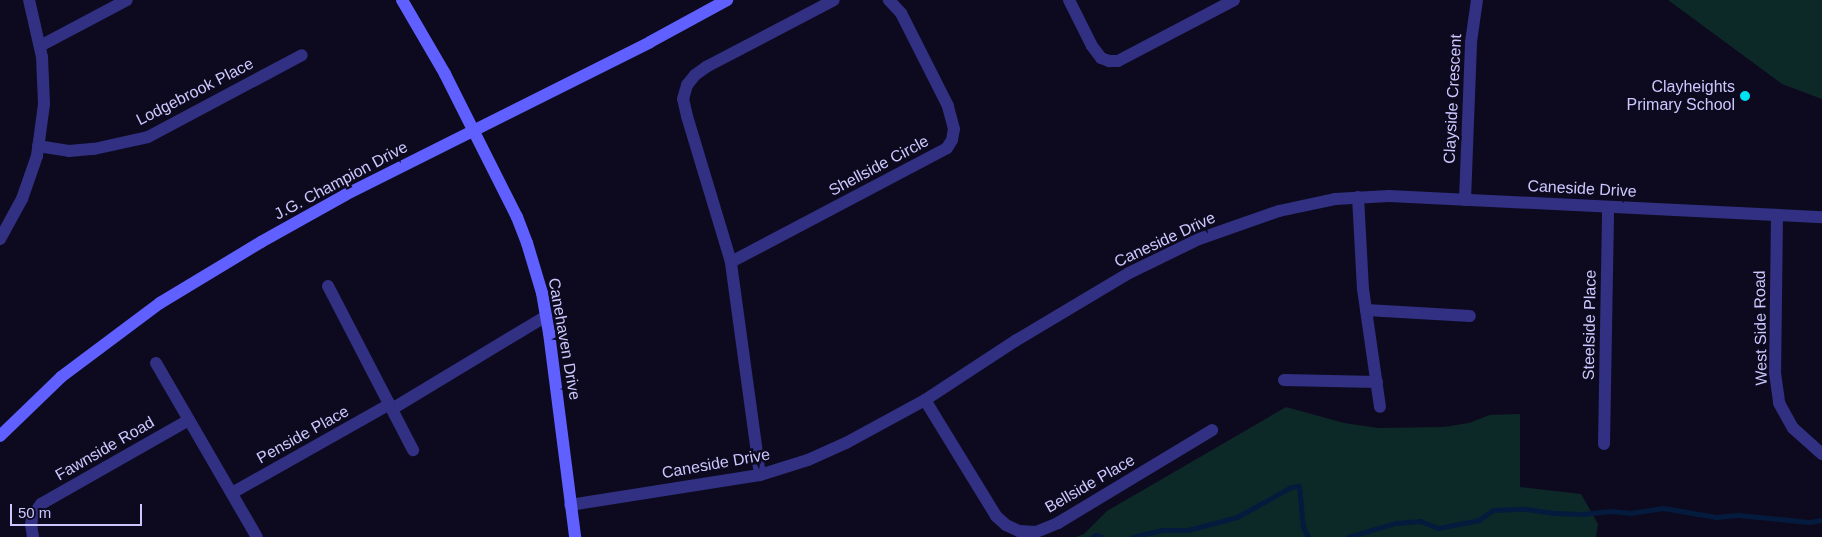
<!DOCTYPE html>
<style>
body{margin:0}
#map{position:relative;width:1822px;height:537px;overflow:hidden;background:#0d0a1f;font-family:Helvetica,sans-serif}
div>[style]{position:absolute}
.green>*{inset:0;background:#0d2927}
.stream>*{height:5px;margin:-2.5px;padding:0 2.5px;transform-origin:2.5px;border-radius:2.5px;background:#041b3e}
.street>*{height:12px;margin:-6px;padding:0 6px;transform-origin:6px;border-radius:6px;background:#313083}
.secondary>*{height:12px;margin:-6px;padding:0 6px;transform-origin:6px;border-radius:6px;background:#5f60ff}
.dots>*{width:14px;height:14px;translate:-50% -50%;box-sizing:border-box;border:2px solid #0d0a1f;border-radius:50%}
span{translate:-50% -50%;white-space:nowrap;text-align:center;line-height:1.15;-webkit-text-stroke:5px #0d0a1f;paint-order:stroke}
.poi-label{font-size:16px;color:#ccc8ff}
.right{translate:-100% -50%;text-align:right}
.street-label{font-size:16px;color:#ccc8ff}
.scale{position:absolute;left:10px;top:504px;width:132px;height:22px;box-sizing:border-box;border:2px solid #ccc8ff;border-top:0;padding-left:6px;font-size:15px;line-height:18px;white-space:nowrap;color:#ccc8ff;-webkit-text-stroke:4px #0d0a1f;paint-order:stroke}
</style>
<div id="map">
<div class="green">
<div style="clip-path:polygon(1668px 0,1822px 0,1822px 99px,1782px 84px)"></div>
<div style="clip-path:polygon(1286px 407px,1344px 423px,1378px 428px,1444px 427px,1469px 423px,1490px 415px,1520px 414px,1520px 487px,1581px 494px,1598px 524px,1596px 537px,1076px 537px,1084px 534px,1107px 511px)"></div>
</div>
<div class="stream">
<div style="left:1092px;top:537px;width:4px;rotate:-27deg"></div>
<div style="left:1096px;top:535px;width:6px;rotate:18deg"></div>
<div style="left:1132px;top:537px;width:31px;rotate:-13deg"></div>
<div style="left:1162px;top:530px;width:26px"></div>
<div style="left:1188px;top:530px;width:51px;rotate:-14.9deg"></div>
<div style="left:1237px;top:517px;width:62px;rotate:-29.1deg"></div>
<div style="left:1291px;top:487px;width:8px;rotate:-7deg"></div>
<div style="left:1299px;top:486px;width:41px;rotate:84.4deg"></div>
<div style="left:1303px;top:527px;width:11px;rotate:63deg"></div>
<div style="left:1348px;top:537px;width:50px;rotate:-16.3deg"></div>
<div style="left:1396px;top:523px;width:24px;rotate:-5deg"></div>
<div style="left:1420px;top:521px;width:19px;rotate:21deg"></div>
<div style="left:1438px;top:528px;width:42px;rotate:-11deg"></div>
<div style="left:1479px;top:520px;width:17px;rotate:-36deg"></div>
<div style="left:1493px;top:510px;width:33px;rotate:-2deg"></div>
<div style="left:1526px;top:509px;width:27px;rotate:8deg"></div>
<div style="left:1553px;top:513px;width:30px;rotate:2deg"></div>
<div style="left:1583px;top:514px;width:28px;rotate:-6deg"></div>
<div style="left:1611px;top:511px;width:20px;rotate:6deg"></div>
<div style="left:1631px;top:513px;width:32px;rotate:-9deg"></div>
<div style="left:1663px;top:508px;width:54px;rotate:9.6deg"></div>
<div style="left:1716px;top:517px;width:22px;rotate:-5deg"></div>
<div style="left:1738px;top:515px;width:71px;rotate:5.6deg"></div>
<div style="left:1809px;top:522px;width:13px;rotate:-9deg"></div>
</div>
<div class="street">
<div style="left:1069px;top:0;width:51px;rotate:63.4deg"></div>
<div style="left:1092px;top:46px;width:15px;rotate:53deg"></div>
<div style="left:1101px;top:58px;width:9px;rotate:21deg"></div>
<div style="left:1109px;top:61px;width:9px"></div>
<div style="left:1118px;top:61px;width:131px;rotate:-27.7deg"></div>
<div style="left:40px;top:46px;width:98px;rotate:-27.9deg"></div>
<div style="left:38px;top:146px;width:31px;rotate:9deg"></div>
<div style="left:69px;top:151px;width:25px;rotate:-5deg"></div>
<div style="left:94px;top:149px;width:55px;rotate:-12.5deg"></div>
<div style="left:148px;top:137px;width:174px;rotate:-28deg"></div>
<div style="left:1358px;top:197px;width:92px;rotate:86.9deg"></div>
<div style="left:1363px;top:289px;width:119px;rotate:81.8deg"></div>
<div style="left:1465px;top:200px;width:158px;rotate:-87.8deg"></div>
<div style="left:1471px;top:42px;width:42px;rotate:-81.9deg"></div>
<div style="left:1777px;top:215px;width:158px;rotate:90.7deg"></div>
<div style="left:1775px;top:373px;width:30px;rotate:82deg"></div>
<div style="left:1779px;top:403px;width:29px;rotate:61deg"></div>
<div style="left:1793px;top:428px;width:39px;rotate:42deg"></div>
<div style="left:0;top:239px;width:46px;rotate:-61.2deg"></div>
<div style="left:22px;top:199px;width:46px;rotate:-70.8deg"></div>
<div style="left:37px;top:156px;width:52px;rotate:-82.3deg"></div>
<div style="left:44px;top:104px;width:47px;rotate:-92.4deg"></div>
<div style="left:42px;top:57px;width:58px;rotate:-102.8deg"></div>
<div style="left:731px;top:262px;width:244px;rotate:-27.8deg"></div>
<div style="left:947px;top:148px;width:9px;rotate:-58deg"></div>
<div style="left:952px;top:140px;width:11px;rotate:-80deg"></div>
<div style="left:954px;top:129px;width:24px;rotate:-105deg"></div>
<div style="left:948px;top:106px;width:104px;rotate:-116.8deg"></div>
<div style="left:901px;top:13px;width:18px;rotate:-133deg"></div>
<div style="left:328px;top:286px;width:185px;rotate:62.6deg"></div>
<div style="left:1366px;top:310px;width:104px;rotate:3.3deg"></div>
<div style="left:156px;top:363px;width:201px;rotate:59.9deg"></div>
<div style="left:1284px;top:380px;width:93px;rotate:1.2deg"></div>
<div style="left:925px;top:400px;width:136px;rotate:58.5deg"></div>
<div style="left:996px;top:516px;width:13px;rotate:42deg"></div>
<div style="left:1006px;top:525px;width:14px;rotate:25deg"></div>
<div style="left:1019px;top:531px;width:17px;rotate:3deg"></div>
<div style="left:1036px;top:532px;width:24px;rotate:-22deg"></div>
<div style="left:1058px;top:523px;width:180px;rotate:-31.1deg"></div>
<div style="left:392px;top:409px;width:180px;rotate:-31.1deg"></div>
<div style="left:1604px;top:444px;width:237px;rotate:-89deg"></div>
<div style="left:760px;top:475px;width:215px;rotate:-97.8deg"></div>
<div style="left:731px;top:262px;width:152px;rotate:-106.8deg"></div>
<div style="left:687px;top:116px;width:17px;rotate:-103deg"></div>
<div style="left:683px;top:99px;width:15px;rotate:-74deg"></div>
<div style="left:687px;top:85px;width:13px;rotate:-51deg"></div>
<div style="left:695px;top:75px;width:14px;rotate:-36deg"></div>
<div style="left:706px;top:67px;width:144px;rotate:-27.6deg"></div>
<div style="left:232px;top:493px;width:181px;rotate:-29.4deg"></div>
<div style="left:570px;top:505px;width:192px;rotate:-9deg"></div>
<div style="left:760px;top:475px;width:50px;rotate:-17.4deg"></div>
<div style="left:808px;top:460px;width:42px;rotate:-24.1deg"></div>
<div style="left:846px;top:443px;width:90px;rotate:-28.6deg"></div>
<div style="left:925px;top:400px;width:108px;rotate:-33.2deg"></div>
<div style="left:1015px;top:341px;width:133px;rotate:-30.8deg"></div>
<div style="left:1129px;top:273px;width:78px;rotate:-25.9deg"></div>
<div style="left:1199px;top:239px;width:85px;rotate:-19.3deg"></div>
<div style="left:1279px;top:211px;width:57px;rotate:-12.1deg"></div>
<div style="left:1335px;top:199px;width:54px;rotate:-3.2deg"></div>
<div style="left:1389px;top:196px;width:434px;rotate:2.8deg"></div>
<div style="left:33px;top:537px;width:12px;rotate:-99deg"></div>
<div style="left:31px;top:525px;width:10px;rotate:-79deg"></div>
<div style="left:33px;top:515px;width:14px;rotate:-54deg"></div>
<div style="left:41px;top:504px;width:170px;rotate:-29.6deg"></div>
</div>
<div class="secondary">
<div style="left:402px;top:0;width:86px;rotate:59.8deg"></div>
<div style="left:445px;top:74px;width:160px;rotate:63.3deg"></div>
<div style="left:517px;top:217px;width:28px;rotate:69deg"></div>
<div style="left:527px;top:243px;width:52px;rotate:73.3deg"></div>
<div style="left:542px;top:293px;width:41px;rotate:80.1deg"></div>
<div style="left:549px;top:333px;width:206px;rotate:82.7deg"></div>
<div style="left:0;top:436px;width:85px;rotate:-44deg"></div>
<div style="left:61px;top:377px;width:124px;rotate:-36.8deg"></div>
<div style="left:160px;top:303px;width:118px;rotate:-31.1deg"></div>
<div style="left:261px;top:242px;width:96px;rotate:-29.2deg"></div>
<div style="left:345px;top:195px;width:341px;rotate:-26.6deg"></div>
<div style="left:650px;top:42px;width:88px;rotate:-28.6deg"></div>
</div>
<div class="dots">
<div style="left:1745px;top:96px;background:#00e2f3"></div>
</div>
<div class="poi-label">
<span class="right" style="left:1735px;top:96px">Clayheights<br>Primary School</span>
</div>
<div class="street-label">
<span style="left:195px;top:92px;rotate:-27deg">Lodgebrook Place</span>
<span style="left:1453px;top:99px;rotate:-87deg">Clayside Crescent</span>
<span style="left:879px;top:166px;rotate:-28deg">Shellside Circle</span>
<span style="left:341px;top:181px;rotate:-28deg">J.G. Champion Drive</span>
<span style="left:1582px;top:189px;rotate:3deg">Caneside Drive</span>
<span style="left:1165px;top:240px;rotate:-25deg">Caneside Drive</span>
<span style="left:1590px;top:325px;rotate:-89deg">Steelside Place</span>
<span style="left:1761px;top:328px;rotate:-91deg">West Side Road</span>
<span style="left:564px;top:339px;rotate:80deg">Canehaven Drive</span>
<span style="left:303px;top:435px;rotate:-29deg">Penside Place</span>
<span style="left:105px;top:449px;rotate:-30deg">Fawnside Road</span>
<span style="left:716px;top:464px;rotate:-10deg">Caneside Drive</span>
<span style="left:1090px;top:484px;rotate:-30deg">Bellside Place</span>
</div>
<div class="scale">50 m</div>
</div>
